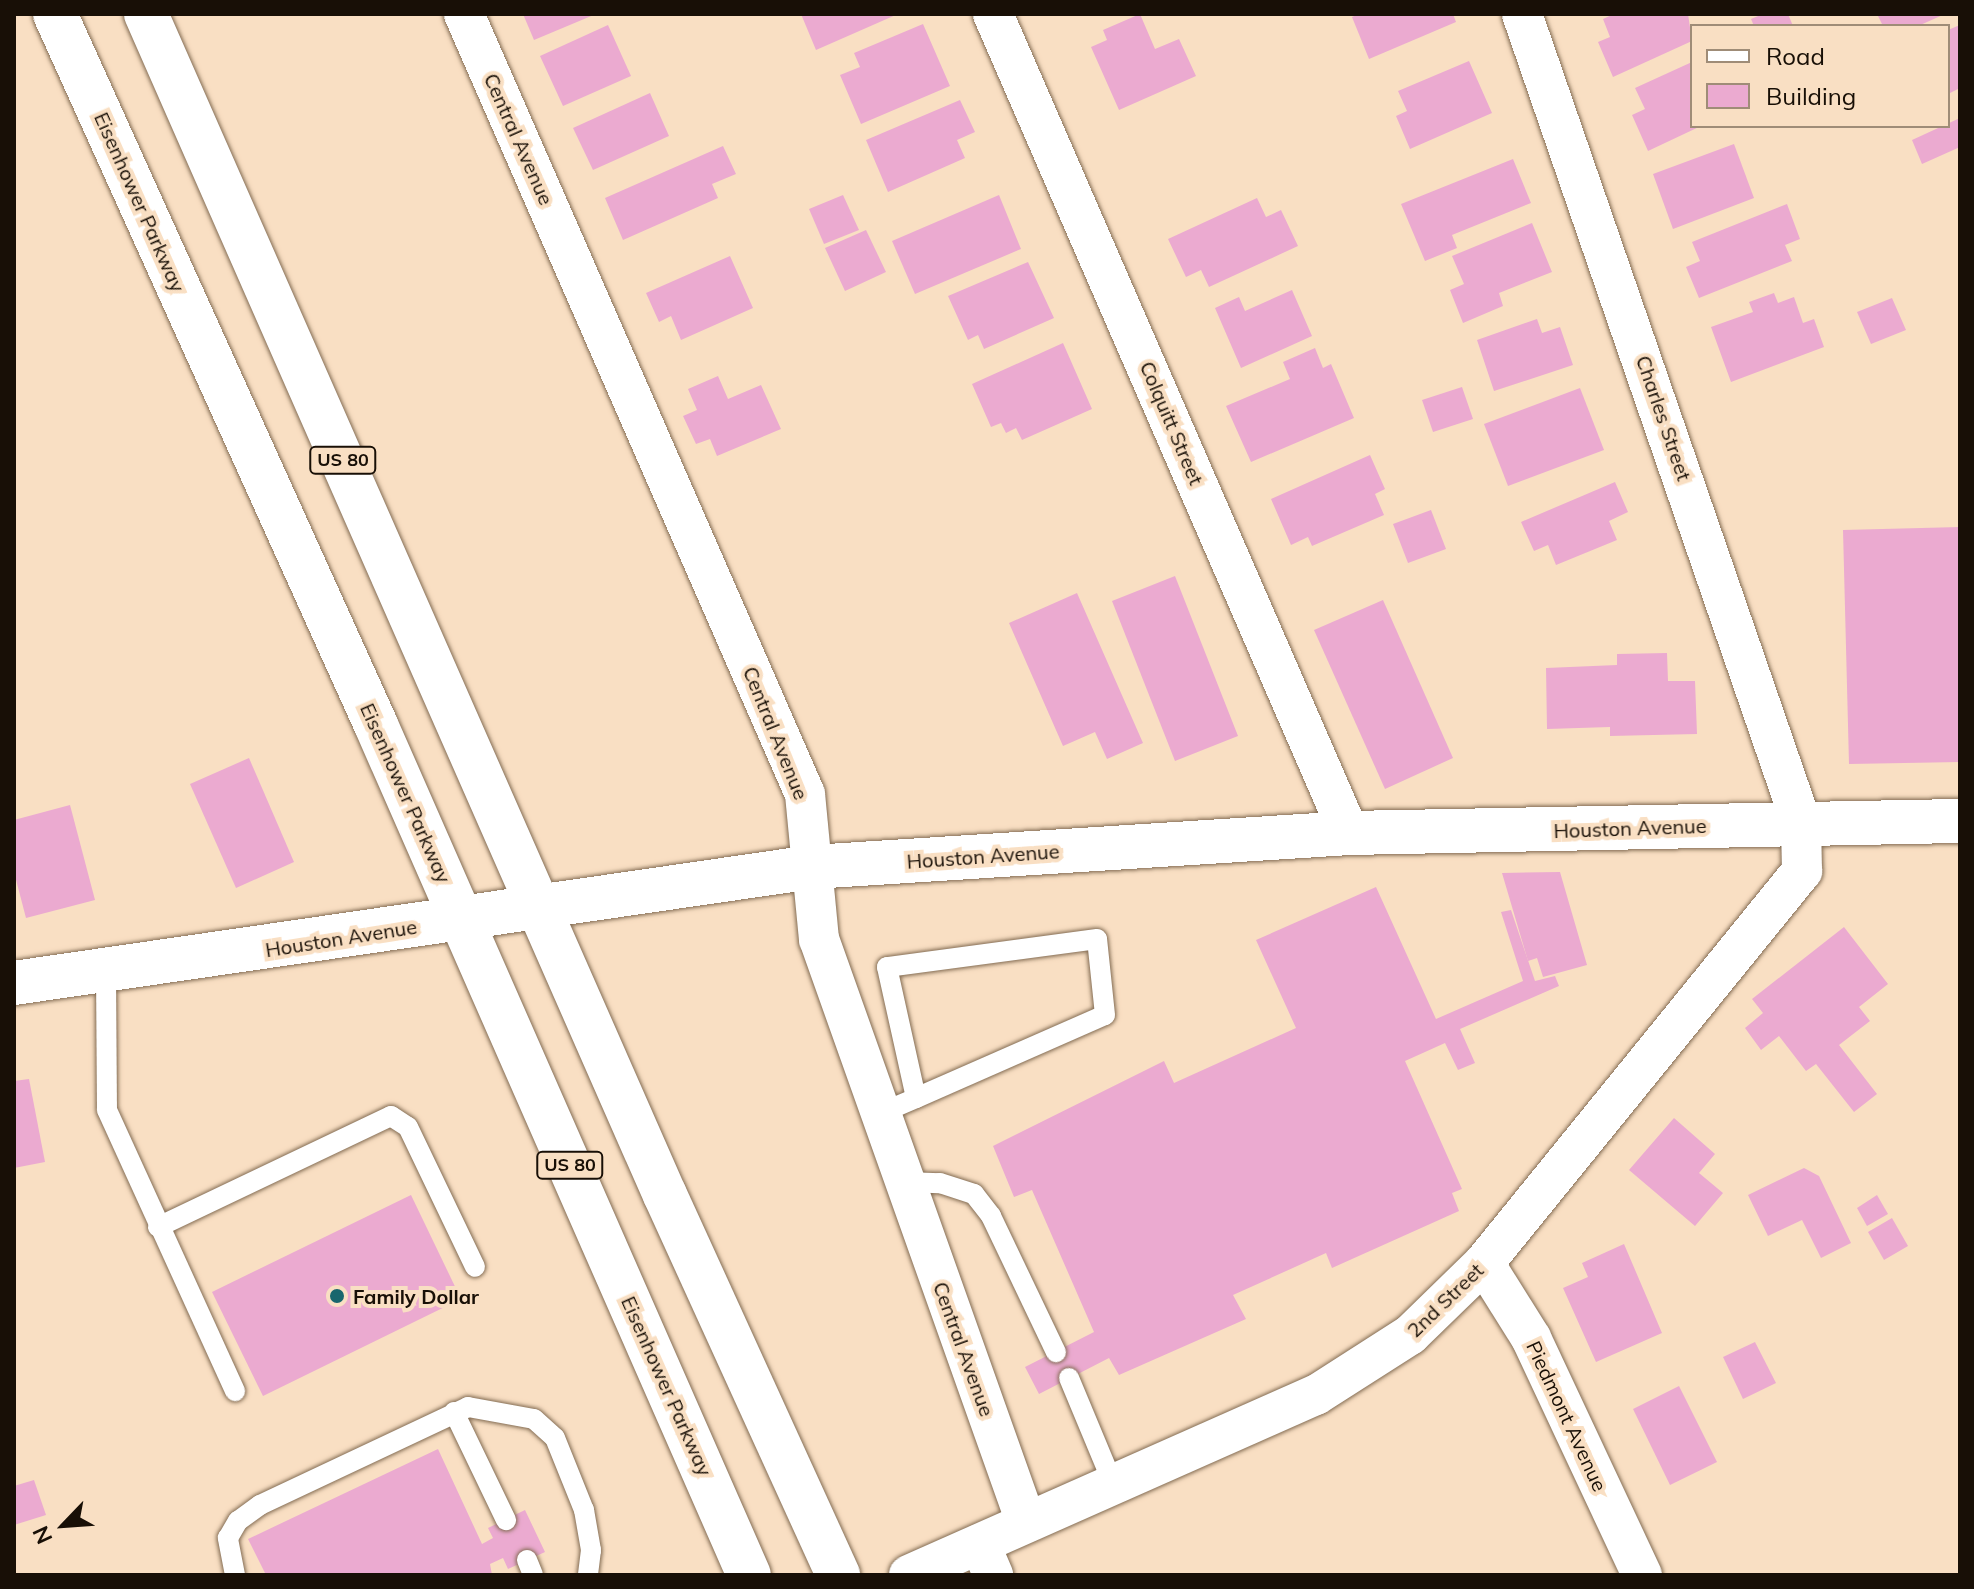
<!DOCTYPE html>
<style>
body{margin:0}
#map{position:relative;width:1974px;height:1589px;overflow:hidden;background:#f9dfc3;font-family:Mulish,sans-serif}
div>[style]{position:absolute}
.building>*{inset:0;background:#ebaad0}
.roads{filter:drop-shadow(0 0 2px #836c53) drop-shadow(0 0 2px #836c53)}
.lane>*{height:20px;margin:-10px;padding:0 10px;transform-origin:10px;border-radius:10px;background:#fff}
.street>*{height:40px;margin:-20px;padding:0 20px;transform-origin:20px;border-radius:20px;background:#fff}
.secondary>*{height:44px;margin:-22px;padding:0 22px;transform-origin:22px;border-radius:22px;background:#fff}
.primary>*{height:44px;margin:-22px;padding:0 22px;transform-origin:22px;border-radius:22px;background:#fff}
.dots>*{width:22px;height:22px;translate:-50% -50%;box-sizing:border-box;border:4px solid #f9dfc3;border-radius:50%}
span{translate:-50% -50%;white-space:nowrap;text-align:center;line-height:1.15;-webkit-text-stroke:8px #f9dfc3;paint-order:stroke}
.shield-label span{padding:2px 6px;background:#f9dfc3;border:2px solid;border-radius:6px;-webkit-text-stroke-width:0}
.shield-label{font-size:18px;color:#180f06;font-weight:700}
.street-label{font-size:20px;color:#180f06}
.poi-label{font-size:20px;color:#180f06;font-weight:700}
.left{translate:0 -50%;text-align:left}
.frame{position:absolute;inset:0;border:16px solid #180f06;pointer-events:none}
.legend{position:absolute;left:1690px;top:24px;width:260px;height:104px;box-sizing:border-box;background:#f9dfc3;border:2px solid #9f8c77;margin:0;padding:10px 14px;list-style:none;font-size:24px;color:#180f06}
.legend li{display:flex;align-items:center;gap:16px;height:40px}
.legend b{width:40px;border:2px solid #9f8c77}
.north{position:absolute;left:24px;top:1485px;width:80px;height:80px;-webkit-text-stroke:6px #f9dfc3;paint-order:stroke;rotate:245deg;font-size:22px;font-weight:700;line-height:32px;text-align:center;color:#180f06}
.north::after{content:'';display:block;margin:auto;width:28px;height:36px;background:#180f06;clip-path:polygon(50% 0,100% 100%,50% 72%,0 100%)}
</style>
<div id="map">
<div class="building">
<div style="clip-path:polygon(523px 14px,596px 14px,534px 40px)"></div>
<div style="clip-path:polygon(801px 14px,898px 14px,816px 50px)"></div>
<div style="clip-path:polygon(1140px 14px,1155px 49px,1179px 39px,1196px 76px,1119px 110px,1091px 47px,1107px 40px,1103px 30px)"></div>
<div style="clip-path:polygon(1359px 14px,1453px 14px,1456px 22px,1369px 59px,1352px 17px)"></div>
<div style="clip-path:polygon(1614px 14px,1688px 14px,1692px 41px,1613px 77px,1598px 42px,1610px 37px,1603px 19px)"></div>
<div style="clip-path:polygon(1763px 14px,1788px 14px,1793px 26px,1754px 26px,1751px 19px)"></div>
<div style="clip-path:polygon(1877px 14px,1945px 14px,1918px 26px,1883px 26px)"></div>
<div style="clip-path:polygon(923px 24px,950px 86px,861px 124px,840px 75px,860px 67px,854px 53px)"></div>
<div style="clip-path:polygon(608px 25px,631px 76px,563px 106px,540px 56px)"></div>
<div style="clip-path:polygon(1960px 25px,1960px 88px,1948px 94px,1948px 30px)"></div>
<div style="clip-path:polygon(1469px 61px,1492px 113px,1410px 149px,1396px 116px,1407px 111px,1398px 91px)"></div>
<div style="clip-path:polygon(1692px 62px,1692px 126px,1701px 126px,1648px 151px,1632px 115px,1645px 109px,1635px 88px)"></div>
<div style="clip-path:polygon(650px 93px,669px 136px,593px 170px,573px 128px)"></div>
<div style="clip-path:polygon(960px 100px,975px 132px,957px 140px,965px 158px,888px 192px,866px 140px)"></div>
<div style="clip-path:polygon(1960px 118px,1960px 147px,1922px 164px,1912px 140px)"></div>
<div style="clip-path:polygon(1734px 144px,1754px 198px,1673px 229px,1653px 174px)"></div>
<div style="clip-path:polygon(723px 146px,736px 174px,712px 184px,718px 198px,623px 240px,605px 198px)"></div>
<div style="clip-path:polygon(1513px 159px,1531px 203px,1452px 235px,1457px 248px,1425px 261px,1401px 204px)"></div>
<div style="clip-path:polygon(843px 195px,859px 230px,824px 244px,809px 209px)"></div>
<div style="clip-path:polygon(999px 195px,1021px 249px,915px 294px,892px 241px)"></div>
<div style="clip-path:polygon(1257px 198px,1266px 217px,1281px 210px,1298px 246px,1209px 287px,1201px 270px,1186px 277px,1168px 239px)"></div>
<div style="clip-path:polygon(1787px 204px,1800px 239px,1785px 245px,1792px 261px,1699px 298px,1686px 267px,1700px 261px,1692px 242px)"></div>
<div style="clip-path:polygon(1532px 223px,1552px 272px,1499px 293px,1503px 306px,1463px 323px,1450px 290px,1464px 284px,1452px 256px)"></div>
<div style="clip-path:polygon(866px 230px,886px 272px,845px 291px,825px 248px)"></div>
<div style="clip-path:polygon(730px 256px,753px 308px,681px 340px,671px 316px,659px 322px,646px 293px)"></div>
<div style="clip-path:polygon(1028px 262px,1054px 318px,984px 349px,978px 335px,968px 340px,948px 296px)"></div>
<div style="clip-path:polygon(1292px 290px,1312px 336px,1241px 368px,1215px 308px,1239px 297px,1245px 311px)"></div>
<div style="clip-path:polygon(1774px 293px,1778px 303px,1794px 297px,1803px 323px,1814px 319px,1824px 347px,1731px 382px,1711px 327px,1753px 312px,1749px 302px)"></div>
<div style="clip-path:polygon(1892px 298px,1906px 330px,1871px 344px,1857px 312px)"></div>
<div style="clip-path:polygon(1537px 319px,1542px 333px,1560px 327px,1573px 365px,1494px 391px,1477px 340px)"></div>
<div style="clip-path:polygon(1063px 343px,1092px 409px,1022px 440px,1016px 428px,1006px 433px,1001px 423px,991px 427px,972px 384px)"></div>
<div style="clip-path:polygon(1315px 348px,1323px 368px,1331px 364px,1354px 418px,1251px 462px,1226px 406px,1290px 379px,1283px 362px)"></div>
<div style="clip-path:polygon(718px 376px,728px 399px,761px 385px,781px 429px,717px 456px,710px 439px,696px 444px,683px 416px,697px 410px,688px 389px)"></div>
<div style="clip-path:polygon(1462px 387px,1473px 419px,1433px 432px,1422px 400px)"></div>
<div style="clip-path:polygon(1580px 388px,1604px 450px,1508px 486px,1484px 424px)"></div>
<div style="clip-path:polygon(1370px 455px,1385px 489px,1375px 494px,1384px 515px,1312px 546px,1308px 537px,1291px 545px,1271px 499px)"></div>
<div style="clip-path:polygon(1615px 482px,1628px 512px,1609px 521px,1617px 540px,1556px 565px,1548px 545px,1534px 551px,1521px 522px)"></div>
<div style="clip-path:polygon(1431px 510px,1446px 549px,1408px 563px,1393px 524px)"></div>
<div style="clip-path:polygon(1960px 527px,1960px 762px,1849px 764px,1843px 530px)"></div>
<div style="clip-path:polygon(1175px 576px,1238px 736px,1175px 761px,1112px 601px)"></div>
<div style="clip-path:polygon(1077px 593px,1143px 743px,1107px 759px,1095px 732px,1063px 746px,1009px 623px)"></div>
<div style="clip-path:polygon(1383px 600px,1453px 758px,1385px 789px,1314px 630px)"></div>
<div style="clip-path:polygon(1667px 653px,1668px 681px,1695px 681px,1697px 734px,1610px 736px,1610px 727px,1547px 729px,1546px 668px,1617px 665px,1617px 654px)"></div>
<div style="clip-path:polygon(249px 758px,294px 862px,236px 888px,190px 784px)"></div>
<div style="clip-path:polygon(70px 805px,95px 900px,26px 918px,14px 872px,14px 820px)"></div>
<div style="clip-path:polygon(1560px 872px,1587px 965px,1543px 977px,1537px 958px,1528px 961px,1502px 873px)"></div>
<div style="clip-path:polygon(1376px 887px,1436px 1019px,1523px 981px,1501px 912px,1511px 910px,1535px 981px,1555px 976px,1559px 986px,1460px 1029px,1475px 1063px,1458px 1070px,1445px 1043px,1405px 1061px,1462px 1189px,1452px 1193px,1459px 1211px,1332px 1268px,1326px 1253px,1233px 1295px,1246px 1319px,1119px 1375px,1109px 1358px,1039px 1394px,1025px 1367px,1094px 1332px,1032px 1190px,1014px 1197px,993px 1146px,1164px 1061px,1174px 1083px,1296px 1028px,1256px 940px)"></div>
<div style="clip-path:polygon(1844px 927px,1888px 984px,1859px 1007px,1870px 1021px,1839px 1045px,1877px 1094px,1854px 1112px,1816px 1064px,1806px 1071px,1779px 1036px,1761px 1050px,1745px 1028px,1763px 1013px,1752px 999px)"></div>
<div style="clip-path:polygon(29px 1079px,45px 1162px,14px 1168px,14px 1081px)"></div>
<div style="clip-path:polygon(1674px 1118px,1715px 1154px,1699px 1173px,1723px 1193px,1695px 1226px,1629px 1170px)"></div>
<div style="clip-path:polygon(1804px 1168px,1819px 1176px,1851px 1243px,1821px 1258px,1802px 1220px,1768px 1236px,1748px 1195px)"></div>
<div style="clip-path:polygon(411px 1195px,461px 1299px,263px 1396px,212px 1292px)"></div>
<div style="clip-path:polygon(1877px 1195px,1888px 1214px,1867px 1226px,1857px 1208px)"></div>
<div style="clip-path:polygon(1892px 1218px,1908px 1246px,1884px 1260px,1868px 1232px)"></div>
<div style="clip-path:polygon(1624px 1244px,1662px 1333px,1596px 1362px,1563px 1288px,1588px 1277px,1582px 1263px)"></div>
<div style="clip-path:polygon(1755px 1342px,1776px 1383px,1743px 1399px,1723px 1357px)"></div>
<div style="clip-path:polygon(1679px 1386px,1717px 1462px,1670px 1485px,1633px 1409px)"></div>
<div style="clip-path:polygon(438px 1449px,482px 1544px,493px 1538px,488px 1528px,525px 1510px,545px 1552px,508px 1569px,503px 1558px,490px 1564px,492px 1575px,266px 1575px,248px 1539px)"></div>
<div style="clip-path:polygon(34px 1480px,46px 1515px,14px 1525px,14px 1486px)"></div>
</div>
<div class="roads">
<div class="lane">
<div style="left:106px;top:971px;width:139px;rotate:89.6deg"></div>
<div style="left:107px;top:1110px;width:309px;rotate:65.5deg"></div>
<div style="left:881px;top:1113px;width:38px;rotate:-23deg"></div>
<div style="left:916px;top:1098px;width:206px;rotate:-23.7deg"></div>
<div style="left:1105px;top:1015px;width:76px;rotate:-96deg"></div>
<div style="left:1097px;top:939px;width:212px;rotate:172.4deg"></div>
<div style="left:887px;top:967px;width:134px;rotate:77.5deg"></div>
<div style="left:904px;top:1182px;width:36px;rotate:2deg"></div>
<div style="left:940px;top:1183px;width:36px;rotate:18deg"></div>
<div style="left:974px;top:1194px;width:28px;rotate:52deg"></div>
<div style="left:991px;top:1216px;width:151px;rotate:64.5deg"></div>
<div style="left:158px;top:1227px;width:258px;rotate:-25.5deg"></div>
<div style="left:391px;top:1116px;width:20px;rotate:33deg"></div>
<div style="left:408px;top:1127px;width:155px;rotate:64.4deg"></div>
<div style="left:1069px;top:1378px;width:117px;rotate:67.4deg"></div>
<div style="left:454px;top:1412px;width:120px;rotate:64.3deg"></div>
<div style="left:527px;top:1560px;width:16px;rotate:68deg"></div>
<div style="left:235px;top:1575px;width:38px;rotate:-101deg"></div>
<div style="left:228px;top:1538px;width:20px;rotate:-60deg"></div>
<div style="left:238px;top:1521px;width:27px;rotate:-36deg"></div>
<div style="left:260px;top:1505px;width:230px;rotate:-25.2deg"></div>
<div style="left:468px;top:1407px;width:67px;rotate:10.3deg"></div>
<div style="left:534px;top:1419px;width:28px;rotate:42deg"></div>
<div style="left:555px;top:1438px;width:78px;rotate:68.1deg"></div>
<div style="left:584px;top:1510px;width:41px;rotate:80.1deg"></div>
<div style="left:591px;top:1550px;width:25px;rotate:97deg"></div>
</div>
<div class="street">
<div style="left:464px;top:14px;width:851px;rotate:66.39deg"></div>
<div style="left:805px;top:794px;width:146px;rotate:84.5deg"></div>
<div style="left:819px;top:939px;width:619px;rotate:70.45deg"></div>
<div style="left:993px;top:14px;width:893px;rotate:66.51deg"></div>
<div style="left:1484px;top:1263px;width:89px;rotate:57.9deg"></div>
<div style="left:1531px;top:1338px;width:262px;rotate:64.9deg"></div>
<div style="left:980px;top:1544px;width:34px;rotate:67deg"></div>
<div style="left:909px;top:1575px;width:445px;rotate:-23.9deg"></div>
<div style="left:1316px;top:1395px;width:112px;rotate:-32.6deg"></div>
<div style="left:1410px;top:1335px;width:103px;rotate:-44.2deg"></div>
<div style="left:1484px;top:1263px;width:505px;rotate:-50.95deg"></div>
<div style="left:1802px;top:871px;width:49px;rotate:-91.2deg"></div>
<div style="left:1801px;top:822px;width:855px;rotate:-109.05deg"></div>
</div>
<div class="secondary">
<div style="left:14px;top:983px;width:806px;rotate:-8.27deg"></div>
<div style="left:812px;top:867px;width:538px;rotate:-3.62deg"></div>
<div style="left:1349px;top:833px;width:611px;rotate:-1.13deg"></div>
</div>
<div class="primary">
<div style="left:55px;top:14px;width:780px;rotate:65.7deg"></div>
<div style="left:376px;top:725px;width:928px;rotate:66.31deg"></div>
<div style="left:146px;top:14px;width:1290px;rotate:66.28deg"></div>
<div style="left:665px;top:1195px;width:418px;rotate:65.5deg"></div>
</div>
</div>
<div class="dots">
<div style="left:337px;top:1296px;background:#19666d"></div>
</div>
<div class="shield-label">
<span style="left:343px;top:460px">US 80</span>
<span style="left:570px;top:1165px">US 80</span>
</div>
<div class="street-label">
<span style="left:519px;top:139px;rotate:66deg">Central Avenue</span>
<span style="left:140px;top:202px;rotate:66deg">Eisenhower Parkway</span>
<span style="left:1664px;top:418px;rotate:71deg">Charles Street</span>
<span style="left:1172px;top:423px;rotate:67deg">Colquitt Street</span>
<span style="left:776px;top:733px;rotate:68deg">Central Avenue</span>
<span style="left:406px;top:793px;rotate:66deg">Eisenhower Parkway</span>
<span style="left:1630px;top:828px;rotate:-2deg">Houston Avenue</span>
<span style="left:983px;top:856px;rotate:-4deg">Houston Avenue</span>
<span style="left:341px;top:938px;rotate:-9deg">Houston Avenue</span>
<span style="left:1445px;top:1300px;rotate:-44deg">2nd Street</span>
<span style="left:964px;top:1349px;rotate:70deg">Central Avenue</span>
<span style="left:667px;top:1386px;rotate:66deg">Eisenhower Parkway</span>
<span style="left:1567px;top:1416px;rotate:65deg">Piedmont Avenue</span>
</div>
<div class="poi-label">
<span class="left" style="left:353px;top:1296px">Family Dollar</span>
</div>
<div class="frame"></div>
<ul class="legend">
<li><b style="height:10px;background:#fff"></b>Road</li>
<li><b style="height:22px;background:#ebaad0"></b>Building</li>
</ul>
<div class="north">N</div>
</div>
